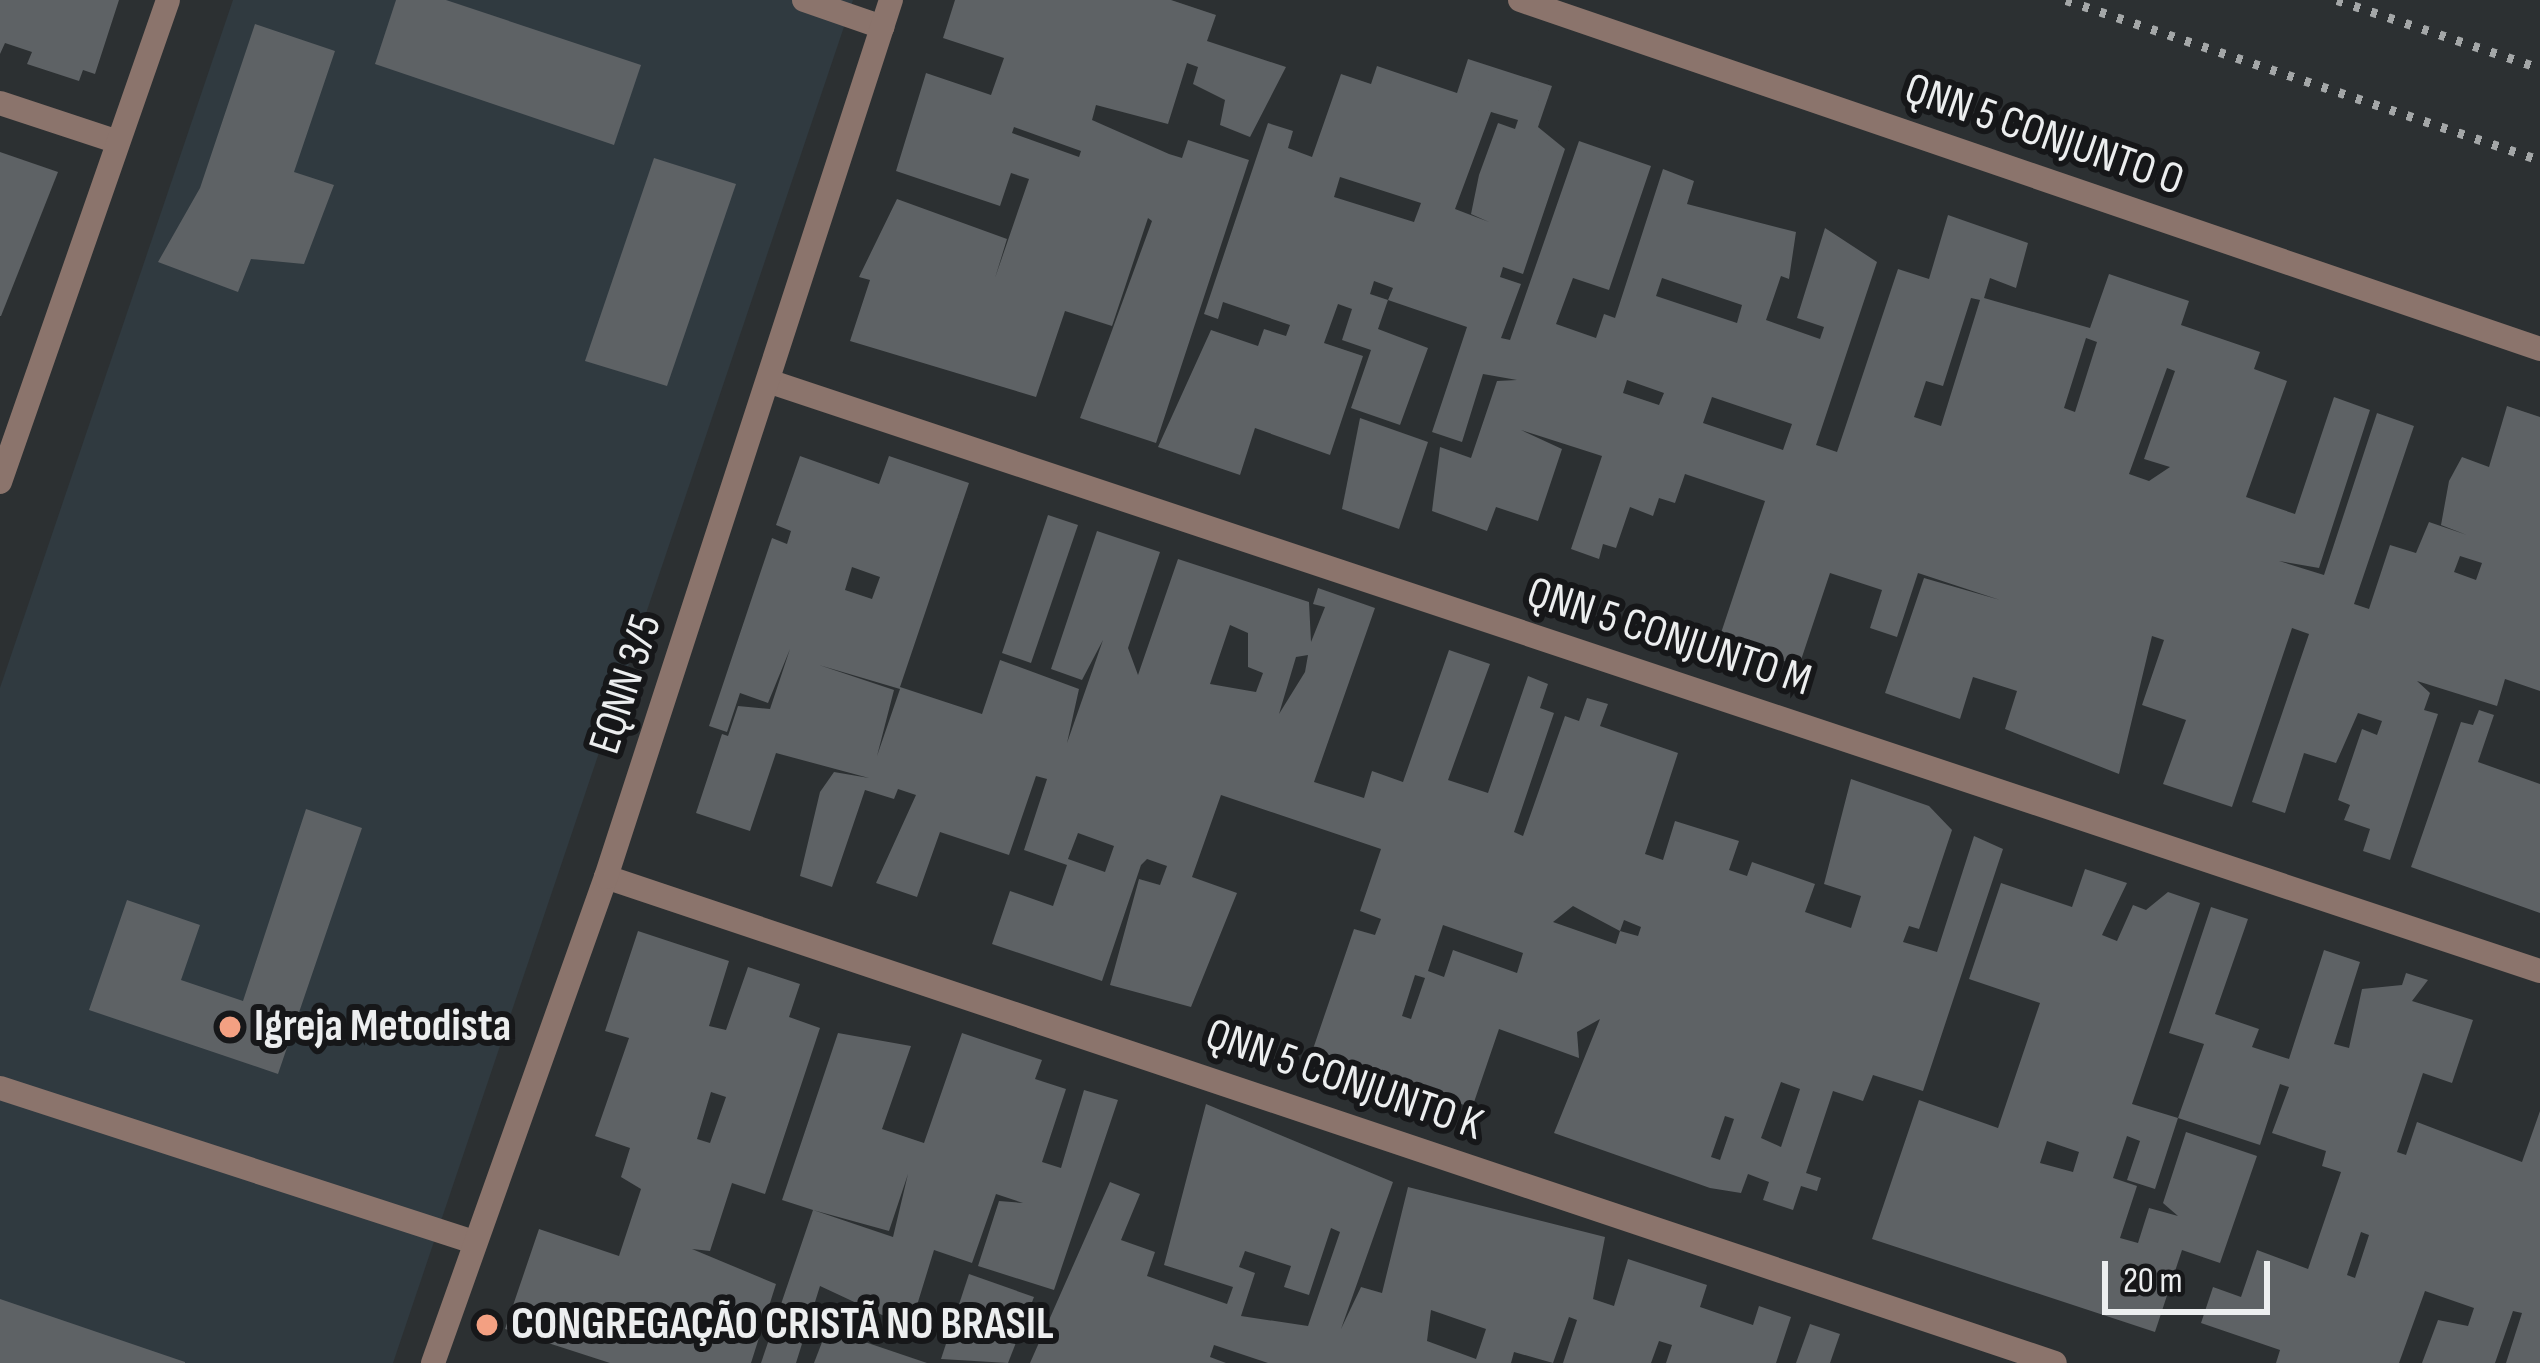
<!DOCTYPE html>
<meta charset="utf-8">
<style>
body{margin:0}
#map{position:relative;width:2540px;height:1363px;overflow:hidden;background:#2c3032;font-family:"Sofia Sans Condensed",sans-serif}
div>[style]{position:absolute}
.built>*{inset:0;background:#303a40}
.building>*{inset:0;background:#5e6265}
.service>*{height:24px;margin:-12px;padding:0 12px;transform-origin:12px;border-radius:12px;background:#8b746c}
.minor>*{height:24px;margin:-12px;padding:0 12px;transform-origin:12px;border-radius:12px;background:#8b746c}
.tertiary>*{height:24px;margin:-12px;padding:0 12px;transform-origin:12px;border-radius:12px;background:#8b746c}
.rail>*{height:9px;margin-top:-4.5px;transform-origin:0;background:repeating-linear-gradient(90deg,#a4a7a8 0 6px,transparent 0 18px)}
.dots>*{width:33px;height:33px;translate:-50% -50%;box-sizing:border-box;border:6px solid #161719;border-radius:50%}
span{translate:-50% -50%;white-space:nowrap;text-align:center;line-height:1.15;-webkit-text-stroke:12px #161719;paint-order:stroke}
.street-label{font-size:45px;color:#eceeef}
.poi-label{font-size:45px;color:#eceeef;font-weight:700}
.left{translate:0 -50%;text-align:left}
.scale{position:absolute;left:2102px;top:1261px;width:168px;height:54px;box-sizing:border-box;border:6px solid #eceeef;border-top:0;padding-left:15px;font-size:36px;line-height:42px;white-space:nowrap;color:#eceeef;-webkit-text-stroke:9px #161719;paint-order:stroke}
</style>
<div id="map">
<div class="built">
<div style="clip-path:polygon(233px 0,853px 0,393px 1363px,0 1363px,0 688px)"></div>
</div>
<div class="building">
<div style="clip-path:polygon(0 0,119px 0,95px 74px,83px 70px,79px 81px,27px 64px,32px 52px,5px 43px,0 54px)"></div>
<div style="clip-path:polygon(396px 0,446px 0,641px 65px,614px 145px,375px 64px)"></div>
<div style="clip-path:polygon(evenodd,955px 0,1171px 0,1216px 15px,1207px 41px,1286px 67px,1250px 137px,1220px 125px,1225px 100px,1193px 84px,1198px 67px,1187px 63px,1168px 124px,1096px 105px,1092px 120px,1169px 154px,1182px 158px,1188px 140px,1249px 160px,1156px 443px,1080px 418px,1152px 221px,1148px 218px,1112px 326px,1065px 311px,1036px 397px,850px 341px,870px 280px,859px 277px,897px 199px,1007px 239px,995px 278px,1029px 179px,1011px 173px,1000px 206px,896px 171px,926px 73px,991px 95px,1004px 58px,943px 38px,955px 0,1014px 127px,1081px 151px,1079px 157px,1012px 133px,1014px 127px)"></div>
<div style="clip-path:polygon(255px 24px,335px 51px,294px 172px,334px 185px,304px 264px,251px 259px,238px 292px,158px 262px,200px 188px)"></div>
<div style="clip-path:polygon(evenodd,1468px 59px,1552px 86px,1538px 127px,1565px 149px,1523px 274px,1503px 267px,1500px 277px,1521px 284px,1501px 338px,1510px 340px,1579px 141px,1651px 166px,1609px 290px,1573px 278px,1556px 324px,1596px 338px,1604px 314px,1615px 318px,1663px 169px,1694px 181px,1687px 204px,1796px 232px,1789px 279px,1781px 276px,1766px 320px,1820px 339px,1824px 327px,1797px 318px,1825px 228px,1877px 262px,1816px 445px,1837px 452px,1898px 269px,1929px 279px,1948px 215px,2028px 243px,2016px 288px,1990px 278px,1984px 298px,2090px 328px,2109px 274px,2189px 301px,2181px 325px,2260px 352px,2254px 369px,2287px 381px,2246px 497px,2295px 514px,2334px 397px,2370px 410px,2319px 568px,2279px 561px,2324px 575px,2377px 413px,2414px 426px,2354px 604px,2369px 609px,2390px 545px,2416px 553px,2429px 522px,2467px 535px,2441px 525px,2449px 481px,2462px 457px,2489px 467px,2507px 406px,2540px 417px,2540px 691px,2505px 679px,2497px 706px,2417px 681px,2430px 693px,2424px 710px,2438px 714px,2390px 860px,2363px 851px,2370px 829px,2344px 820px,2350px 805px,2338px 800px,2362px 729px,2377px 735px,2382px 721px,2358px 713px,2336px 763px,2304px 753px,2285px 813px,2252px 802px,2309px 634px,2292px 628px,2232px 807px,2163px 784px,2186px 720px,2142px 705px,2164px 640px,2152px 636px,2119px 774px,2005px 729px,2017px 691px,1973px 677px,1960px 719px,1885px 693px,1924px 578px,2000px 600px,1918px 573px,1897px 637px,1870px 628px,1882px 590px,1830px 573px,1799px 666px,1719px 639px,1765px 501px,1685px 474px,1675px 503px,1659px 498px,1653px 516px,1630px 507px,1616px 548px,1603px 544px,1599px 559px,1571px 549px,1602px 456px,1521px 430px,1562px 449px,1538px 521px,1496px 507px,1487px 531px,1432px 511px,1440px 447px,1471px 458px,1497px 381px,1517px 380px,1483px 374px,1462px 442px,1432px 432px,1467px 327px,1388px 300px,1393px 288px,1374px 281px,1370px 294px,1388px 300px,1378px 329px,1428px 348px,1400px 425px,1351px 408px,1371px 350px,1342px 340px,1352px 309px,1338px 304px,1324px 343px,1363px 356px,1330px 455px,1255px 428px,1240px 475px,1158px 447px,1211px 330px,1258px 346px,1264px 329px,1286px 336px,1290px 325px,1223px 302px,1218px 319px,1204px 314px,1268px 123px,1293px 131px,1288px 148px,1312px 157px,1341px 74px,1371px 84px,1377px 66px,1457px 93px,1468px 59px,1491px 112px,1518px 120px,1515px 129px,1498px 123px,1479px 175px,1471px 214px,1489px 222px,1455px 209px,1491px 112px,1468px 59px,1340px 177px,1421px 203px,1414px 222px,1334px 197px,1340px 177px,1468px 59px,1662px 278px,1742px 305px,1737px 323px,1656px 296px,1662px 278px,1468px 59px,1971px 298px,1980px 300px,1941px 426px,1914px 417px,1926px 381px,1943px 386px,1971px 298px,1468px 59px,2086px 338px,2097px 342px,2075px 412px,2064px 408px,2086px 338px,1468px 59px,2167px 368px,2175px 371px,2144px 459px,2170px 467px,2149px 481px,2129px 474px,2167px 368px,1468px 59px,1627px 380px,1664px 393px,1659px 405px,1623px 393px,1627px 380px,1468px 59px,1712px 397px,1792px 424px,1783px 450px,1703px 423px,1712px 397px,1468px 59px,2460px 556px,2482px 563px,2476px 580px,2454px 572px,2460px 556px)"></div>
<div style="clip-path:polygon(0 152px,58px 172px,1px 316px,0 316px)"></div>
<div style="clip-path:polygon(654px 158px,736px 184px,667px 386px,585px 361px)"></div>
<div style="clip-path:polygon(1360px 418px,1428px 442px,1399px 529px,1342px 509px)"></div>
<div style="clip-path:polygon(evenodd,800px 456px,879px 484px,889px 456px,969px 483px,900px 687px,982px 714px,1000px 660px,1079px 689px,1067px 743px,1103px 640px,1082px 680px,1051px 669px,1097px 531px,1160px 552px,1128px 648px,1138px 675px,1178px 559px,1309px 602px,1311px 642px,1325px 607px,1313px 604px,1318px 588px,1375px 608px,1314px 782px,1364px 798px,1372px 771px,1403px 782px,1449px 650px,1490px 664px,1448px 780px,1488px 793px,1528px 676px,1548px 684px,1540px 708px,1554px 713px,1514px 832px,1523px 836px,1565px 716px,1579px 721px,1587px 698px,1608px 704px,1600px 726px,1678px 753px,1645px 854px,1663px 860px,1675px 821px,1739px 841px,1729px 870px,1747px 876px,1752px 862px,1815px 884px,1805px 912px,1851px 928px,1861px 896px,1824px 884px,1851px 779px,1929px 806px,1952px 830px,1919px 929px,1909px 926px,1903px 942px,1937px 952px,1974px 836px,2003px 849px,1923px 1091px,1873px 1075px,1863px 1101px,1833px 1091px,1806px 1173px,1821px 1178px,1817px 1191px,1801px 1186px,1793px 1210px,1763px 1200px,1769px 1182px,1748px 1174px,1741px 1193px,1710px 1188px,1554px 1133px,1600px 1019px,1577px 1032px,1579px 1058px,1499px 1029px,1472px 1108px,1313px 1049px,1354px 929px,1375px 935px,1381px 919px,1360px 911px,1381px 849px,1221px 795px,1192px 877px,1237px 893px,1191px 1007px,1110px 985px,1139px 879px,1160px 885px,1167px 866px,1147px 859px,1141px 865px,1102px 981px,992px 944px,1010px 891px,1053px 906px,1067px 865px,1024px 850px,1047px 779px,1036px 776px,1009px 855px,940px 832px,917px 897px,876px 883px,916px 795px,898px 789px,894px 799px,865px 790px,832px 887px,800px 876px,820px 792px,834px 772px,869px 778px,776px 753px,750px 831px,696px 813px,722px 734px,728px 736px,738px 706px,770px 709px,790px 649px,768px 703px,740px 693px,727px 732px,709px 726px,772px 538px,787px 544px,791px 531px,776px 525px,800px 456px,852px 567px,880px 577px,872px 599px,845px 590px,852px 567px,800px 456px,1230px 625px,1248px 633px,1248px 667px,1263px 673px,1256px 692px,1210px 684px,1230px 625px,800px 456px,1308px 655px,1305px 672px,1279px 714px,1296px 657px,1308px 655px,800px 456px,819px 665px,900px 689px,877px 756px,894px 690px,819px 665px,800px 456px,1078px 833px,1114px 846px,1105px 872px,1068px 859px,1078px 833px,800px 456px,1573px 906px,1620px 931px,1624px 920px,1641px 927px,1638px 936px,1620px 931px,1616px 944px,1553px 922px,1573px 906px,800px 456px,1443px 925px,1523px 953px,1517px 973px,1453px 950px,1444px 977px,1428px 971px,1443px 925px,800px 456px,1415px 975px,1425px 978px,1411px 1019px,1402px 1016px,1415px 975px,800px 456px,1781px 1082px,1800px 1089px,1781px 1147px,1761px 1138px,1781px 1082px,800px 456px,1725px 1116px,1734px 1119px,1720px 1160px,1711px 1157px,1725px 1116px)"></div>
<div style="clip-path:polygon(1048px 515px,1078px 525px,1031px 663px,1002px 653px)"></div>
<div style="clip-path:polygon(2479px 710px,2494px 715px,2478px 762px,2540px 784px,2540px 913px,2411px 867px,2461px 722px,2473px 725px)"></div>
<div style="clip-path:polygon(306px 809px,362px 828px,278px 1074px,89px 1010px,127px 900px,200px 925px,181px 980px,243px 1001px)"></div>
<div style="clip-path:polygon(evenodd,2085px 869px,2127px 883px,2102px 935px,2117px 941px,2133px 905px,2146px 910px,2168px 892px,2200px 903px,2132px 1104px,2178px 1118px,2204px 1044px,2169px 1033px,2211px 907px,2248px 919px,2215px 1014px,2259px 1029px,2252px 1047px,2289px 1059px,2324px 950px,2360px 962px,2334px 1044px,2349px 1048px,2362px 989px,2402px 985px,2406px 973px,2428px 980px,2412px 1001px,2473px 1020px,2452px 1083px,2423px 1073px,2397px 1152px,2406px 1155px,2417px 1122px,2522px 1162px,2540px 1111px,2540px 1363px,2506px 1363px,2522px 1313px,2513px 1311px,2495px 1363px,2422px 1363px,2438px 1320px,2468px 1326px,2474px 1308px,2425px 1291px,2399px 1363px,2276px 1363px,2280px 1350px,2201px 1323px,2213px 1287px,2241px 1297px,2257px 1250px,2308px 1269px,2341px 1172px,2322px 1166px,2326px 1151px,2272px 1133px,2289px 1087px,2280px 1084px,2260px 1145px,2178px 1118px,2155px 1189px,2127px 1180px,2140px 1141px,2127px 1136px,2113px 1178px,2137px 1186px,2120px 1238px,2138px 1243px,2149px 1208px,2178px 1216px,2163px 1203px,2186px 1132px,2257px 1156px,2220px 1263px,2182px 1250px,2155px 1332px,1872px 1239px,1919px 1100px,1998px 1128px,2040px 1003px,1969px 979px,2001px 883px,2072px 907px,2085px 869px,2047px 1141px,2079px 1152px,2073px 1172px,2040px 1163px,2047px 1141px,2085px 869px,2361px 1232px,2369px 1235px,2355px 1278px,2347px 1275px,2361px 1232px)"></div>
<div style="clip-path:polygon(evenodd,638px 931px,729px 961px,709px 1026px,726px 1030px,748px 967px,800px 984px,789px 1017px,820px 1028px,765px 1194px,732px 1183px,710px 1251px,692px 1249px,776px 1284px,751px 1363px,610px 1363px,505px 1329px,539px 1229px,619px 1256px,641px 1189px,621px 1177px,630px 1148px,595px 1136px,629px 1038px,605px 1031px,638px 931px,711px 1092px,726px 1097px,710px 1143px,697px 1139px,711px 1092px)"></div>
<div style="clip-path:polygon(evenodd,838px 1033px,911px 1046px,882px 1129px,924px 1143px,962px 1033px,1042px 1060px,1035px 1079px,1066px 1089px,1042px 1162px,1061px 1168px,1084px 1090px,1118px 1100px,1054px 1290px,978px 1266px,999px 1201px,1023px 1203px,996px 1194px,972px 1263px,934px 1250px,910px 1328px,820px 1286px,796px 1363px,761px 1363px,813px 1210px,782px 1200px,838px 1033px,908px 1174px,893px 1237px,813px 1210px,889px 1231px,908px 1174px)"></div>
<div style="clip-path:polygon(evenodd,1206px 1104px,1393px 1182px,1341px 1329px,1361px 1287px,1382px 1293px,1408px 1187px,1605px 1237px,1593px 1299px,1614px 1306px,1628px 1259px,1707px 1285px,1700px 1307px,1753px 1325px,1759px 1306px,1791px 1317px,1776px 1363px,1666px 1363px,1672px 1345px,1659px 1341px,1651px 1363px,1563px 1363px,1577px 1320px,1569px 1317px,1553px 1363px,1514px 1352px,1511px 1363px,1268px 1363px,1214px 1345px,1210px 1357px,1226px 1363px,1030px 1363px,1110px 1182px,1140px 1194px,1121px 1240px,1155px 1252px,1147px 1276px,1227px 1304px,1233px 1287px,1164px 1265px,1206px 1104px,1331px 1228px,1340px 1232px,1308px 1326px,1241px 1316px,1255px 1273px,1239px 1267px,1245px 1251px,1291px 1266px,1284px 1287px,1309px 1295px,1331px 1228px,1206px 1104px,1431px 1310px,1486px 1329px,1476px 1359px,1427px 1341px,1431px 1310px)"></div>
<div style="clip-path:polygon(969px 1274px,1034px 1297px,1008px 1363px,941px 1359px)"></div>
<div style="clip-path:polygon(0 1299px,185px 1362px,185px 1363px,0 1363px)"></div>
<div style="clip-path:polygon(1810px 1324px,1840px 1334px,1830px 1363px,1796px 1363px)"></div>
<div style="clip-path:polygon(824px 1337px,859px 1340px,927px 1363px,814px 1363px)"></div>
</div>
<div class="service">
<div style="left:0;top:1088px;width:497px;rotate:18deg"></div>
</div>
<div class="minor">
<div style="left:804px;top:0;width:83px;rotate:19.1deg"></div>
<div style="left:0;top:103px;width:124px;rotate:18.3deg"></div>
<div style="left:771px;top:382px;width:1864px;rotate:18.42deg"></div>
<div style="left:0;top:482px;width:510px;rotate:-70.78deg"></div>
<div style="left:606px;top:877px;width:1528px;rotate:18.54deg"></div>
<div style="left:433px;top:1363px;width:516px;rotate:-70.41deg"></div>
<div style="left:606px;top:877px;width:922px;rotate:-72deg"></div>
</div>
<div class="tertiary">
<div style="left:1520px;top:0;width:1078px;rotate:18.89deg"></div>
</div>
<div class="rail">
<div style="left:2066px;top:0;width:500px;rotate:18.65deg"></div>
<div style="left:2337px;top:0;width:214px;rotate:18.5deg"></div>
</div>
<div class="dots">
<div style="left:230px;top:1027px;background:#f3a082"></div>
<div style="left:487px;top:1325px;background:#f3a082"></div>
</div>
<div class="street-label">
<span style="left:2044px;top:135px;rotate:19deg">QNN 5 CONJUNTO O</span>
<span style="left:1669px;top:637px;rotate:18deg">QNN 5 CONJUNTO M</span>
<span style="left:626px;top:684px;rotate:-72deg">EQNN 3/5</span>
<span style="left:1344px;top:1080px;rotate:19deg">QNN 5 CONJUNTO K</span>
</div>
<div class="poi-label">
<span class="left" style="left:254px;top:1027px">Igreja Metodista</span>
<span class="left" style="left:511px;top:1325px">CONGREGAÇÃO CRISTÃ NO BRASIL</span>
</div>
<div class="scale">20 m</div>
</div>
